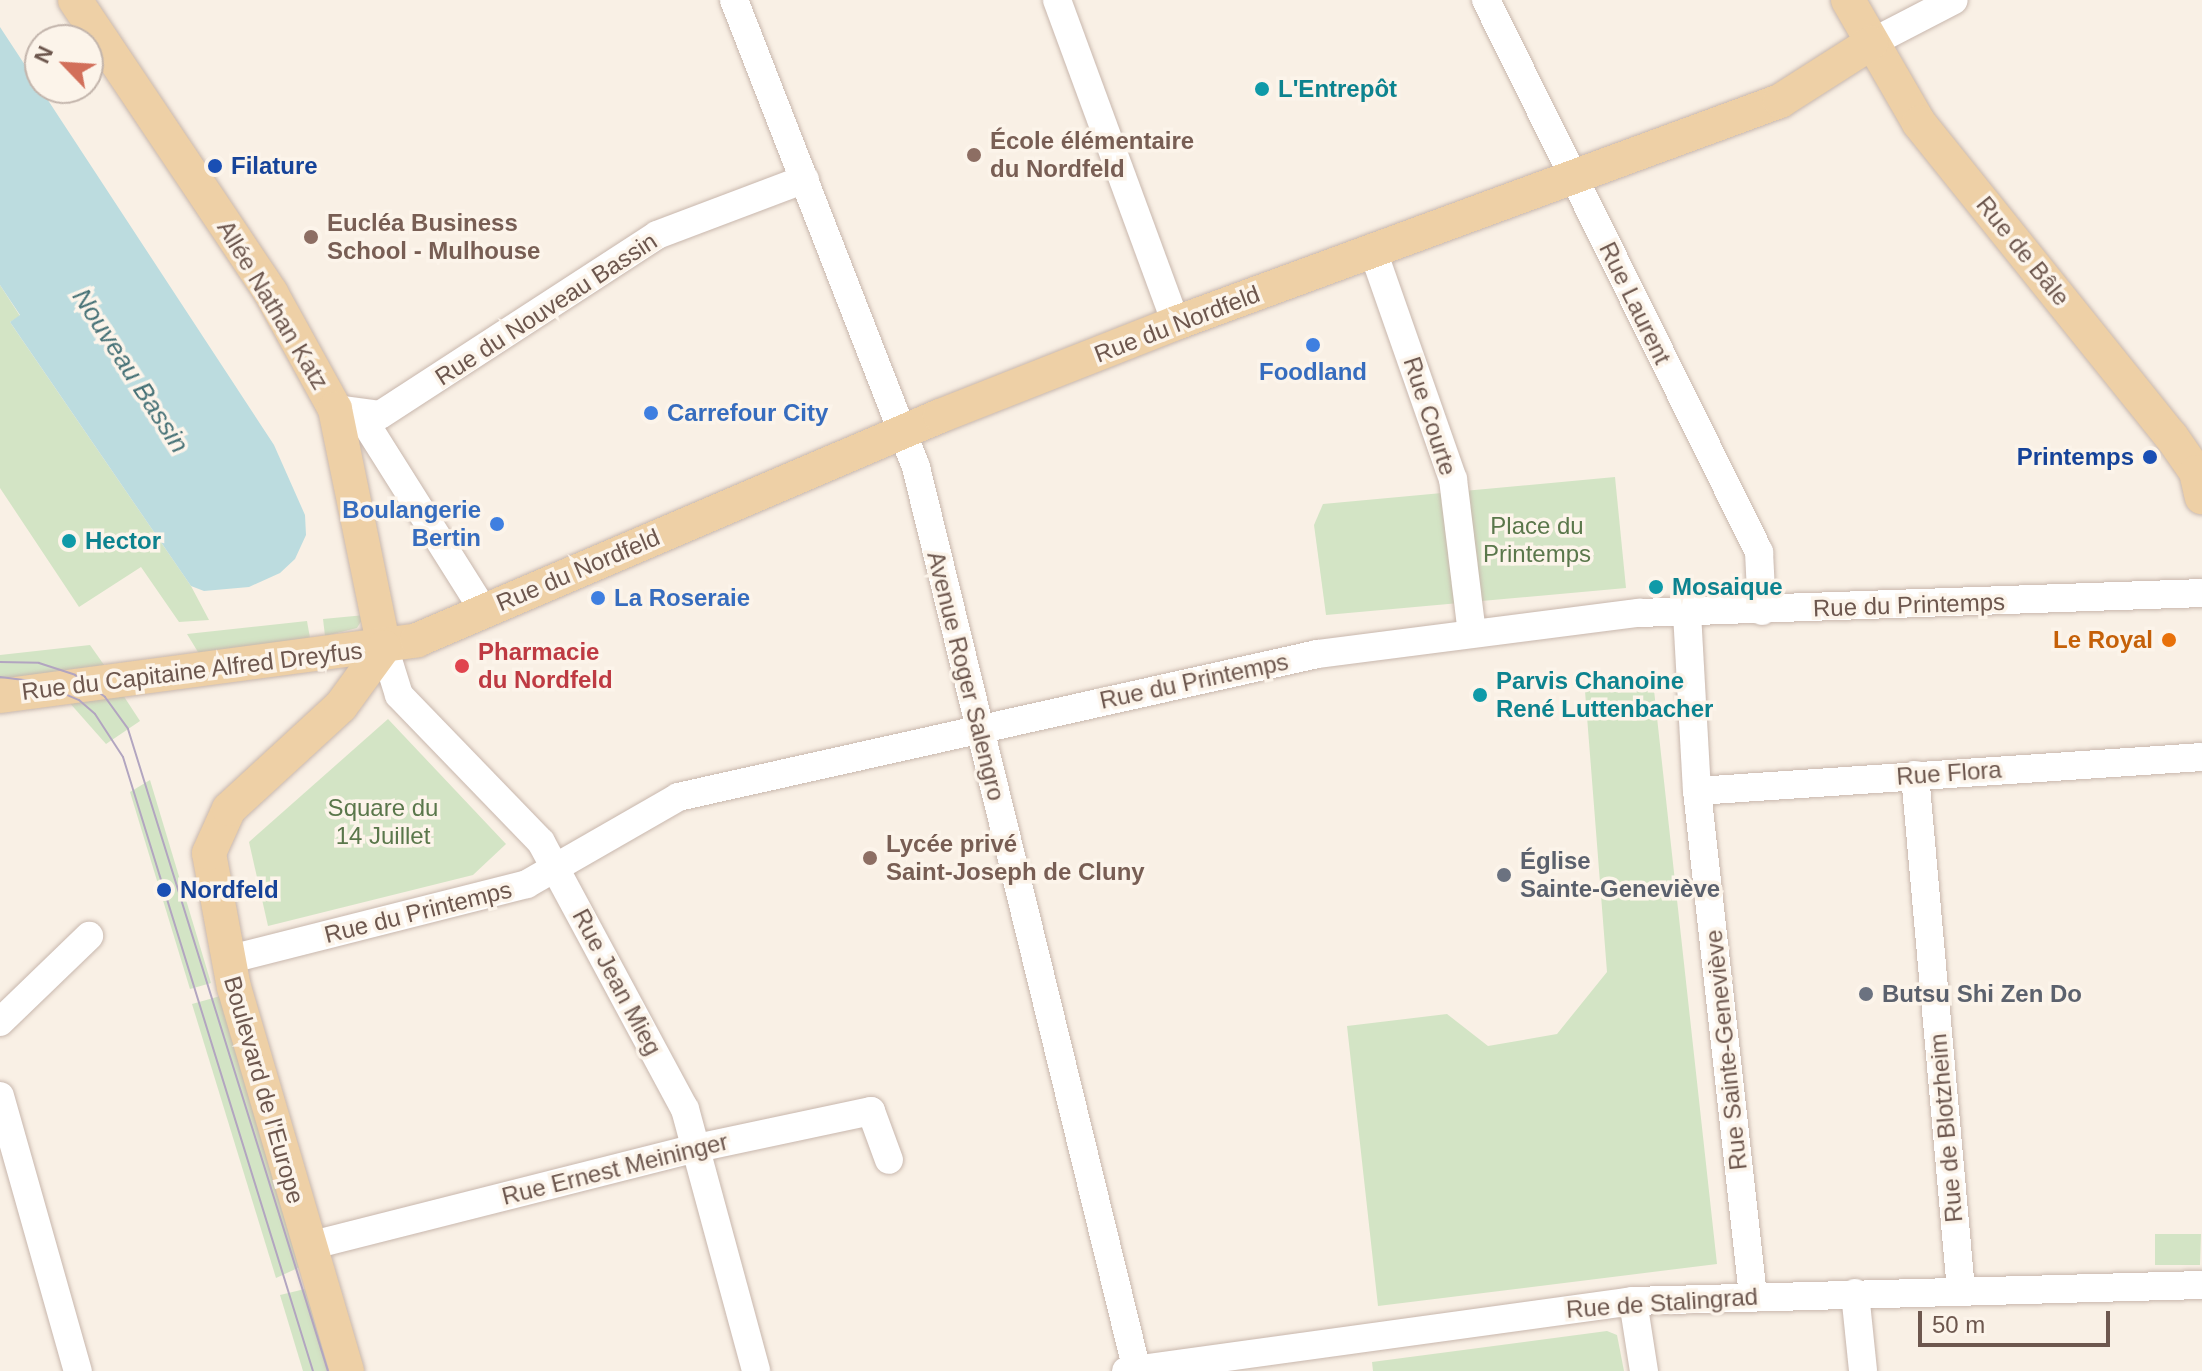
<!DOCTYPE html>
<meta charset="utf-8">
<style>
body{margin:0}
#map{position:relative;width:2202px;height:1371px;overflow:hidden;background:#f9f0e5;font-family:Helvetica,sans-serif}
div>[style]{position:absolute}
.green>*{inset:0;background:#d3e4c5}
.water>*{inset:0;background:#bcdcdf}
.roads{filter:drop-shadow(0 0 2px #c8b7ad) drop-shadow(0 0 2px #c8b7ad)}
.minor>*{height:28px;margin:-14px;padding:0 14px;transform-origin:14px;border-radius:14px;background:#fff}
.major>*{height:34px;margin:-17px;padding:0 17px;transform-origin:17px;border-radius:17px;background:#eed0a6}
.tram>*{height:2px;margin:-1px;padding:0 1px;transform-origin:1px;border-radius:1px;background:#b2a5c0}
.dots>*{width:22px;height:22px;translate:-50% -50%;box-sizing:border-box;border:4px solid #fcf4ea;border-radius:50%}
span{translate:-50% -50%;white-space:nowrap;text-align:center;line-height:1.15;-webkit-text-stroke:7px #fcf4ea;paint-order:stroke}
.culture-label{font-size:24px;color:#0d838f;font-weight:700}
.left{translate:0 -50%;text-align:left}
.education-label{font-size:24px;color:#785e54;font-weight:700}
.transit-label{font-size:24px;color:#164399;font-weight:700}
.right{translate:-100% -50%;text-align:right}
.street-label{font-size:24px;color:#6d574e}
.shop-label{font-size:24px;color:#366cbe;font-weight:700}
.park-label{font-size:24px;color:#5a774b}
.food-label{font-size:24px;color:#c56008;font-weight:700}
.health-label{font-size:24px;color:#be3a42;font-weight:700}
.worship-label{font-size:24px;color:#5b616d;font-weight:700}
.water-label{font-size:26px;color:#477277;font-style:italic}
.north{position:absolute;left:24px;top:24px;width:80px;height:80px;box-sizing:border-box;background:#fcf4ea;border:2px solid #c3b5ac;border-radius:50%;rotate:295deg;font-size:22px;font-weight:700;line-height:32px;text-align:center;color:#6d574e}
.north::after{content:'';display:block;margin:auto;width:28px;height:36px;background:#d26f5a;clip-path:polygon(50% 0,100% 100%,50% 72%,0 100%)}
.scale{position:absolute;left:1918px;top:1311px;width:192px;height:36px;box-sizing:border-box;border:4px solid #6d574e;border-top:0;padding-left:10px;font-size:24px;line-height:28px;white-space:nowrap;color:#6d574e;-webkit-text-stroke:6px #fcf4ea;paint-order:stroke}
</style>
<div id="map">
<div class="green">
<div style="clip-path:polygon(0 285px,20px 316px,10px 322px,14px 328px,191px 586px,209px 620px,179px 622px,141px 567px,79px 607px,0 488px)"></div>
<div style="clip-path:polygon(1615px 477px,1626px 588px,1326px 615px,1314px 525px,1323px 504px)"></div>
<div style="clip-path:polygon(365px 615px,357px 628px,325px 636px,323px 619px)"></div>
<div style="clip-path:polygon(307px 621px,310px 638px,201px 657px,187px 634px)"></div>
<div style="clip-path:polygon(90px 645px,109px 672px,0 684px,0 655px)"></div>
<div style="clip-path:polygon(1653px 681px,1717px 1264px,1378px 1306px,1347px 1026px,1447px 1014px,1488px 1046px,1557px 1034px,1607px 972px,1585px 691px)"></div>
<div style="clip-path:polygon(123px 695px,140px 721px,106px 744px,68px 701px)"></div>
<div style="clip-path:polygon(388px 719px,506px 844px,473px 875px,268px 926px,249px 842px)"></div>
<div style="clip-path:polygon(150px 780px,211px 983px,190px 989px,130px 792px)"></div>
<div style="clip-path:polygon(224px 995px,300px 1267px,276px 1278px,192px 1004px)"></div>
<div style="clip-path:polygon(2155px 1234px,2201px 1234px,2200px 1265px,2155px 1265px)"></div>
<div style="clip-path:polygon(305px 1289px,332px 1365px,329px 1371px,303px 1371px,280px 1295px)"></div>
<div style="clip-path:polygon(1607px 1331px,1617px 1335px,1624px 1371px,1373px 1371px,1372px 1362px)"></div>
</div>
<div class="water">
<div style="clip-path:polygon(0 27px,274px 445px,305px 515px,306px 535px,295px 559px,280px 573px,249px 587px,204px 591px,191px 586px,10px 322px,20px 315px,0 285px)"></div>
</div>
<div class="roads">
<div class="minor">
<div style="left:734px;top:0;width:501px;rotate:68.71deg"></div>
<div style="left:916px;top:467px;width:931px;rotate:76.26deg"></div>
<div style="left:1057px;top:0;width:344px;rotate:69.8deg"></div>
<div style="left:1486px;top:0;width:616px;rotate:63.68deg"></div>
<div style="left:1759px;top:552px;width:59px;rotate:87.1deg"></div>
<div style="left:1871px;top:43px;width:93px;rotate:-27.4deg"></div>
<div style="left:1373px;top:251px;width:242px;rotate:70.7deg"></div>
<div style="left:1453px;top:479px;width:155px;rotate:83deg"></div>
<div style="left:335px;top:409px;width:45px;rotate:7.6deg"></div>
<div style="left:380px;top:415px;width:330px;rotate:-33deg"></div>
<div style="left:657px;top:235px;width:158px;rotate:-20.7deg"></div>
<div style="left:361px;top:416px;width:231px;rotate:57.8deg"></div>
<div style="left:1687px;top:613px;width:178px;rotate:86.8deg"></div>
<div style="left:1697px;top:791px;width:508px;rotate:83.67deg"></div>
<div style="left:384px;top:647px;width:50px;rotate:72.6deg"></div>
<div style="left:399px;top:695px;width:204px;rotate:46deg"></div>
<div style="left:541px;top:842px;width:303px;rotate:61.7deg"></div>
<div style="left:685px;top:1109px;width:271px;rotate:74.8deg"></div>
<div style="left:1915px;top:775px;width:517px;rotate:84.9deg"></div>
<div style="left:1697px;top:791px;width:506px;rotate:-3.85deg"></div>
<div style="left:227px;top:960px;width:309px;rotate:-14.2deg"></div>
<div style="left:527px;top:884px;width:174px;rotate:-29.9deg"></div>
<div style="left:678px;top:797px;width:655px;rotate:-12.61deg"></div>
<div style="left:1317px;top:654px;width:325px;rotate:-7.3deg"></div>
<div style="left:1639px;top:613px;width:563px;rotate:-2.03deg"></div>
<div style="left:0;top:1022px;width:124px;rotate:-44deg"></div>
<div style="left:0;top:1096px;width:286px;rotate:74.2deg"></div>
<div style="left:309px;top:1246px;width:400px;rotate:-14.2deg"></div>
<div style="left:697px;top:1148px;width:178px;rotate:-12deg"></div>
<div style="left:871px;top:1111px;width:52px;rotate:69.8deg"></div>
<div style="left:1855px;top:1293px;width:78px;rotate:84.1deg"></div>
<div style="left:1633px;top:1301px;width:71px;rotate:81.1deg"></div>
<div style="left:1126px;top:1371px;width:512px;rotate:-7.86deg"></div>
<div style="left:1633px;top:1301px;width:569px;rotate:-1.61deg"></div>
</div>
<div class="major">
<div style="left:75px;top:0;width:353px;rotate:56.2deg"></div>
<div style="left:271px;top:293px;width:132px;rotate:61.1deg"></div>
<div style="left:335px;top:409px;width:243px;rotate:78.4deg"></div>
<div style="left:1848px;top:0;width:142px;rotate:60deg"></div>
<div style="left:1919px;top:123px;width:402px;rotate:51.2deg"></div>
<div style="left:2171px;top:436px;width:44px;rotate:55.2deg"></div>
<div style="left:2196px;top:472px;width:26px;rotate:77deg"></div>
<div style="left:0;top:696px;width:421px;rotate:-7.6deg"></div>
<div style="left:417px;top:640px;width:569px;rotate:-23.19deg"></div>
<div style="left:940px;top:416px;width:254px;rotate:-21.5deg"></div>
<div style="left:1176px;top:323px;width:644px;rotate:-20.18deg"></div>
<div style="left:1780px;top:101px;width:108px;rotate:-32.5deg"></div>
<div style="left:347px;top:1371px;width:399px;rotate:-106.4deg"></div>
<div style="left:234px;top:988px;width:137px;rotate:-100.5deg"></div>
<div style="left:209px;top:853px;width:48px;rotate:-65.6deg"></div>
<div style="left:229px;top:809px;width:152px;rotate:-42.6deg"></div>
<div style="left:341px;top:706px;width:73px;rotate:-53.9deg"></div>
</div>
</div>
<div class="tram">
<div style="left:0;top:662px;width:39px;rotate:1deg"></div>
<div style="left:39px;top:663px;width:38px;rotate:18deg"></div>
<div style="left:75px;top:675px;width:37px;rotate:36deg"></div>
<div style="left:105px;top:697px;width:39px;rotate:54deg"></div>
<div style="left:128px;top:729px;width:672px;rotate:72.7deg"></div>
<div style="left:0;top:677px;width:34px;rotate:7deg"></div>
<div style="left:34px;top:681px;width:49px;rotate:22.9deg"></div>
<div style="left:79px;top:700px;width:21px;rotate:41deg"></div>
<div style="left:95px;top:714px;width:51px;rotate:56.9deg"></div>
<div style="left:123px;top:757px;width:643px;rotate:72.81deg"></div>
</div>
<div class="dots">
<div style="left:1262px;top:89px;background:#0f9aa8"></div>
<div style="left:974px;top:155px;background:#8d6e63"></div>
<div style="left:215px;top:166px;background:#1a4fb4"></div>
<div style="left:311px;top:237px;background:#8d6e63"></div>
<div style="left:1313px;top:345px;background:#3f7fe0"></div>
<div style="left:651px;top:413px;background:#3f7fe0"></div>
<div style="left:2150px;top:457px;background:#1a4fb4"></div>
<div style="left:497px;top:524px;background:#3f7fe0"></div>
<div style="left:69px;top:541px;background:#0f9aa8"></div>
<div style="left:1656px;top:587px;background:#0f9aa8"></div>
<div style="left:598px;top:598px;background:#3f7fe0"></div>
<div style="left:2169px;top:640px;background:#e8710a"></div>
<div style="left:462px;top:666px;background:#e0444e"></div>
<div style="left:1480px;top:695px;background:#0f9aa8"></div>
<div style="left:870px;top:858px;background:#8d6e63"></div>
<div style="left:1504px;top:875px;background:#6b7280"></div>
<div style="left:164px;top:890px;background:#1a4fb4"></div>
<div style="left:1866px;top:994px;background:#6b7280"></div>
</div>
<div class="culture-label">
<span class="left" style="left:1278px;top:89px">L'Entrepôt</span>
<span class="left" style="left:85px;top:541px">Hector</span>
<span class="left" style="left:1672px;top:587px">Mosaique</span>
<span class="left" style="left:1496px;top:695px">Parvis Chanoine<br>René Luttenbacher</span>
</div>
<div class="education-label">
<span class="left" style="left:990px;top:155px">École élémentaire<br>du Nordfeld</span>
<span class="left" style="left:327px;top:237px">Eucléa Business<br>School - Mulhouse</span>
<span class="left" style="left:886px;top:858px">Lycée privé<br>Saint-Joseph de Cluny</span>
</div>
<div class="transit-label">
<span class="left" style="left:231px;top:166px">Filature</span>
<span class="right" style="left:2134px;top:457px">Printemps</span>
<span class="left" style="left:180px;top:890px">Nordfeld</span>
</div>
<div class="street-label">
<span style="left:2023px;top:251px;rotate:51deg">Rue de Bâle</span>
<span style="left:1635px;top:303px;rotate:64deg">Rue Laurent</span>
<span style="left:273px;top:305px;rotate:59deg">Allée Nathan Katz</span>
<span style="left:546px;top:309px;rotate:-33deg">Rue du Nouveau Bassin</span>
<span style="left:1177px;top:324px;rotate:-21deg">Rue du Nordfeld</span>
<span style="left:1430px;top:416px;rotate:72deg">Rue Courte</span>
<span style="left:578px;top:570px;rotate:-23deg">Rue du Nordfeld</span>
<span style="left:1909px;top:605px;rotate:-2deg">Rue du Printemps</span>
<span style="left:192px;top:671px;rotate:-7deg">Rue du Capitaine Alfred Dreyfus</span>
<span style="left:966px;top:676px;rotate:76deg">Avenue Roger Salengro</span>
<span style="left:1194px;top:681px;rotate:-12deg">Rue du Printemps</span>
<span style="left:1949px;top:773px;rotate:-4deg">Rue Flora</span>
<span style="left:418px;top:912px;rotate:-14deg">Rue du Printemps</span>
<span style="left:617px;top:982px;rotate:62deg">Rue Jean Mieg</span>
<span style="left:1726px;top:1050px;rotate:-96deg">Rue Sainte-Geneviève</span>
<span style="left:264px;top:1090px;rotate:74deg">Boulevard de l'Europe</span>
<span style="left:1946px;top:1128px;rotate:-95deg">Rue de Blotzheim</span>
<span style="left:615px;top:1169px;rotate:-14deg">Rue Ernest Meininger</span>
<span style="left:1662px;top:1303px;rotate:-4deg">Rue de Stalingrad</span>
</div>
<div class="shop-label">
<span style="left:1313px;top:372px">Foodland</span>
<span class="left" style="left:667px;top:413px">Carrefour City</span>
<span class="right" style="left:481px;top:524px">Boulangerie<br>Bertin</span>
<span class="left" style="left:614px;top:598px">La Roseraie</span>
</div>
<div class="park-label">
<span style="left:1537px;top:540px">Place du<br>Printemps</span>
<span style="left:383px;top:822px">Square du<br>14 Juillet</span>
</div>
<div class="food-label">
<span class="right" style="left:2153px;top:640px">Le Royal</span>
</div>
<div class="health-label">
<span class="left" style="left:478px;top:666px">Pharmacie<br>du Nordfeld</span>
</div>
<div class="worship-label">
<span class="left" style="left:1520px;top:875px">Église<br>Sainte-Geneviève</span>
<span class="left" style="left:1882px;top:994px">Butsu Shi Zen Do</span>
</div>
<div class="water-label">
<span style="left:130px;top:371px;rotate:57deg">Nouveau Bassin</span>
</div>
<div class="north">N</div>
<div class="scale">50 m</div>
</div>
